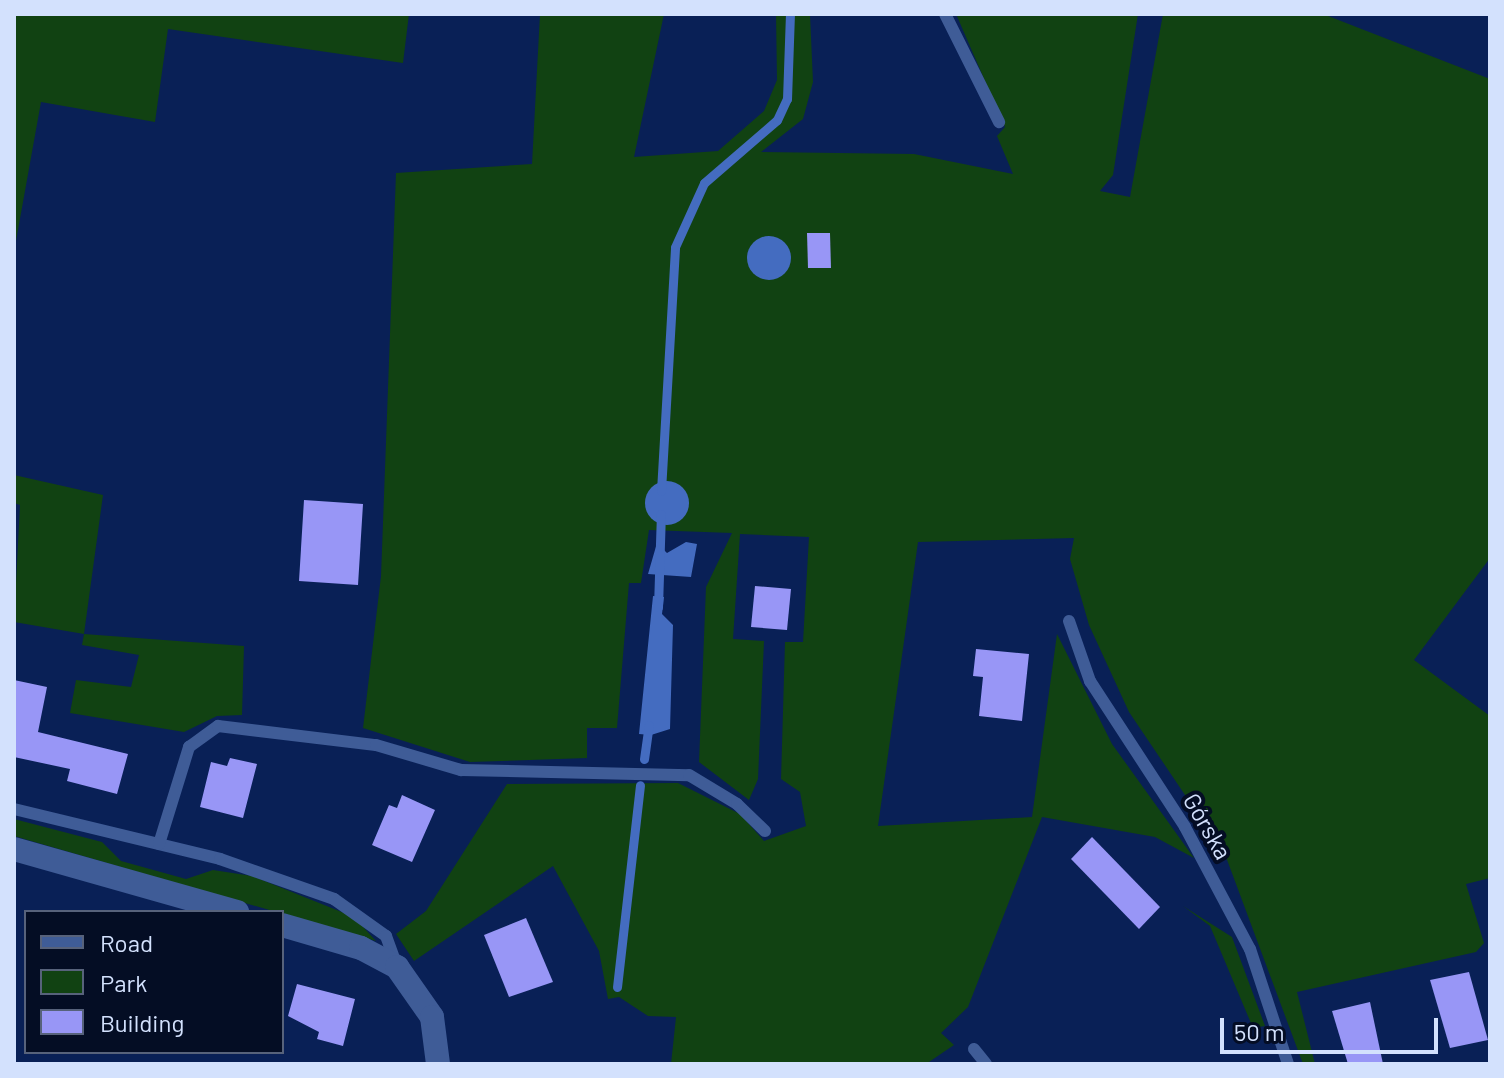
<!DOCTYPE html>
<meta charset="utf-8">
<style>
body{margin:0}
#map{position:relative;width:1504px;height:1078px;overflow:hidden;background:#092056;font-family:Barlow,sans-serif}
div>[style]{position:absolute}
.green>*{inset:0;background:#114212}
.water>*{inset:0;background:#446cc0}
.round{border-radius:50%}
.stream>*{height:9px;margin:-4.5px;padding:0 4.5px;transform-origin:4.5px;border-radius:4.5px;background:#446cc0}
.building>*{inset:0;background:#9896f6}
.lane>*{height:12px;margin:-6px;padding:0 6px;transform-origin:6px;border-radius:6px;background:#3f5c97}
.street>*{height:24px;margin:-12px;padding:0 12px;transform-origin:12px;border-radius:12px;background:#3f5c97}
span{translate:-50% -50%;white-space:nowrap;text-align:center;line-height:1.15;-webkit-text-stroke:8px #040d24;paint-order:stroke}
.street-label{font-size:24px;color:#d3e1fd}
.frame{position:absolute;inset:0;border:16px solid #d3e1fd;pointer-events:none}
.legend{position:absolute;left:24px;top:910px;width:260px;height:144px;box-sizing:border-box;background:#040d24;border:2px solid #57627b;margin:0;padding:10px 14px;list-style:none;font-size:24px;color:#d3e1fd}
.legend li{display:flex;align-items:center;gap:16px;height:40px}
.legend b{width:40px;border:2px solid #57627b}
.scale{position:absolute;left:1220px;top:1018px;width:218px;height:36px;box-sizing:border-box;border:4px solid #d3e1fd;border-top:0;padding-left:10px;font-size:24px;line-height:28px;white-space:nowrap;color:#d3e1fd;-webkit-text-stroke:6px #040d24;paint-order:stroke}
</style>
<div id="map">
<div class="green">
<div style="clip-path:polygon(14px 14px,409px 14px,403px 63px,168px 29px,155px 122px,41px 102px,14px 252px)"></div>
<div style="clip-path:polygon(540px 14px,664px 14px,634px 157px,718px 151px,764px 111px,777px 80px,776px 14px,810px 14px,813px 82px,803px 119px,761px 152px,914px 154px,1013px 174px,997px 136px,1005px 127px,956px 14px,1138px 14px,1113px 175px,1100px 191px,1130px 197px,1163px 14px,1323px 14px,1490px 79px,1490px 558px,1414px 660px,1490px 716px,1490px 878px,1466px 884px,1484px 943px,1476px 952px,1297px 992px,1315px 1064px,1303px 1064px,1223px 849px,1211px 854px,1202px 838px,1214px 838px,1129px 712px,1089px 625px,1070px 559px,1074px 538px,918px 542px,878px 826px,1032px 817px,1057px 634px,1112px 744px,1194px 858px,1155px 837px,1042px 817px,968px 1007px,941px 1033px,954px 1045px,926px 1064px,671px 1064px,676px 1017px,648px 1016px,619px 997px,608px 999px,599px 951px,553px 866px,414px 961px,396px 934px,426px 911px,507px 784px,678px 783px,740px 814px,764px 841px,806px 826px,800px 792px,781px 779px,785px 642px,803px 642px,809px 537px,740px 534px,733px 639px,764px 641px,758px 779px,749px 800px,699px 762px,706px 587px,732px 533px,649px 530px,641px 583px,629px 583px,617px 728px,587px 728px,587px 758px,470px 762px,363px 728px,381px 576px,396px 173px,532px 164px)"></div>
<div style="clip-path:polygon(14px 475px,103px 495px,84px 634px,244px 646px,242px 715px,217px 716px,184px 732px,70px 713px,76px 680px,131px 687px,139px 655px,82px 645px,84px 634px,14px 622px,20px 505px,14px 503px)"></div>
<div style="clip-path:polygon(14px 819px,102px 842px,121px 861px,186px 879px,213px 870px,252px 876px,354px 917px,376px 941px,14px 836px)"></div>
<div style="clip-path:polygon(1183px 906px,1232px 937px,1265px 1026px,1253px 1028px,1210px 926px)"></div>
</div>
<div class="water">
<div class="round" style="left:747px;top:236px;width:44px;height:44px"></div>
<div class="round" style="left:645px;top:481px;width:44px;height:44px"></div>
<div style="clip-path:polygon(686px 542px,697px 544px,691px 577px,648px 574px,657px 543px,667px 553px)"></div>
<div style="clip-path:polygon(653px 596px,664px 597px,662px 614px,673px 625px,670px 729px,651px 735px,639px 734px)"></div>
</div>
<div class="stream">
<div style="left:661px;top:491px;width:244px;rotate:-86.7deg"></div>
<div style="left:675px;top:247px;width:70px;rotate:-65.6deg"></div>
<div style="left:704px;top:183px;width:96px;rotate:-40.8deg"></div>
<div style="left:777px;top:120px;width:23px;rotate:-65deg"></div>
<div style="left:787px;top:99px;width:85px;rotate:-88deg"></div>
<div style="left:658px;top:607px;width:93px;rotate:-88.2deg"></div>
<div style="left:644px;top:759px;width:34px;rotate:-82deg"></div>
<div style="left:617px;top:987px;width:203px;rotate:-83.5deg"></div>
</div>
<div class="building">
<div style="clip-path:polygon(807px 233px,830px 233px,831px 268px,808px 268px)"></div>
<div style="clip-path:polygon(304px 500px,363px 504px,358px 585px,299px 581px)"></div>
<div style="clip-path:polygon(755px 586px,791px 589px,787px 630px,751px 627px)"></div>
<div style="clip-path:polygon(976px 649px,1029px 654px,1022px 721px,979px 716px,983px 677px,973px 676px)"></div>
<div style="clip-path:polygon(14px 680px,47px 687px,38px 732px,128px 754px,117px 794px,67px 781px,70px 769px,14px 757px)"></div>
<div style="clip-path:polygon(230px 758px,257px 764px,243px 818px,200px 807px,211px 762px,227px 766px)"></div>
<div style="clip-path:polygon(402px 795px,435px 810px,412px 862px,372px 845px,389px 805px,397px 808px)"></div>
<div style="clip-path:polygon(1092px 837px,1160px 907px,1139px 929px,1071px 859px)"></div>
<div style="clip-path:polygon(526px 918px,553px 982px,509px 997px,484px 935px)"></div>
<div style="clip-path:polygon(1469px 972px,1488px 1040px,1450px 1048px,1430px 980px)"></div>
<div style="clip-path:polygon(297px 984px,355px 999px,343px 1046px,317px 1039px,319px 1032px,288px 1016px)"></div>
<div style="clip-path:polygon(1370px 1002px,1383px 1064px,1348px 1064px,1332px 1011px)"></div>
</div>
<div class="lane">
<div style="left:945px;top:14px;width:121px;rotate:63.4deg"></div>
<div style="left:1069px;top:621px;width:64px;rotate:70.7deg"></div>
<div style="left:1090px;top:681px;width:174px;rotate:56.9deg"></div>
<div style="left:1185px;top:827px;width:138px;rotate:62deg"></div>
<div style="left:1250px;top:949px;width:121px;rotate:71.7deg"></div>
<div style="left:14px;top:809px;width:212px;rotate:13.6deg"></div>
<div style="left:220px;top:859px;width:121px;rotate:19.3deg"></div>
<div style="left:334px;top:899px;width:64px;rotate:35.4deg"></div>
<div style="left:386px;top:936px;width:33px;rotate:70deg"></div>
<div style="left:159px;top:844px;width:102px;rotate:-72.8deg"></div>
<div style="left:189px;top:747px;width:36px;rotate:-36deg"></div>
<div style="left:218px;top:726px;width:159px;rotate:6.9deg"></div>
<div style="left:376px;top:745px;width:89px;rotate:16.4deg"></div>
<div style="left:461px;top:770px;width:228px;rotate:1.3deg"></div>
<div style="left:689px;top:775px;width:56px;rotate:31.1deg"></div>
<div style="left:737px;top:804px;width:39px;rotate:44deg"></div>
<div style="left:974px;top:1049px;width:19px;rotate:51deg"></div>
</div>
<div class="street">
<div style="left:14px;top:849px;width:232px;rotate:15.8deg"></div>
<div style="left:282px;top:925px;width:82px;rotate:16.2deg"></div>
<div style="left:361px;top:948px;width:41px;rotate:27.8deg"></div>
<div style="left:397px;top:967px;width:61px;rotate:55deg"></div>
<div style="left:432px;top:1017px;width:47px;rotate:82.7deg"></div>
</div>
<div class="street-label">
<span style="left:1208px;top:826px;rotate:60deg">Górska</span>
</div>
<div class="frame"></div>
<ul class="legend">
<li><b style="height:10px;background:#3f5c97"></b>Road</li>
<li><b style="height:22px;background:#114212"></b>Park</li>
<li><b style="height:22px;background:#9896f6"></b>Building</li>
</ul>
<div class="scale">50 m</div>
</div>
